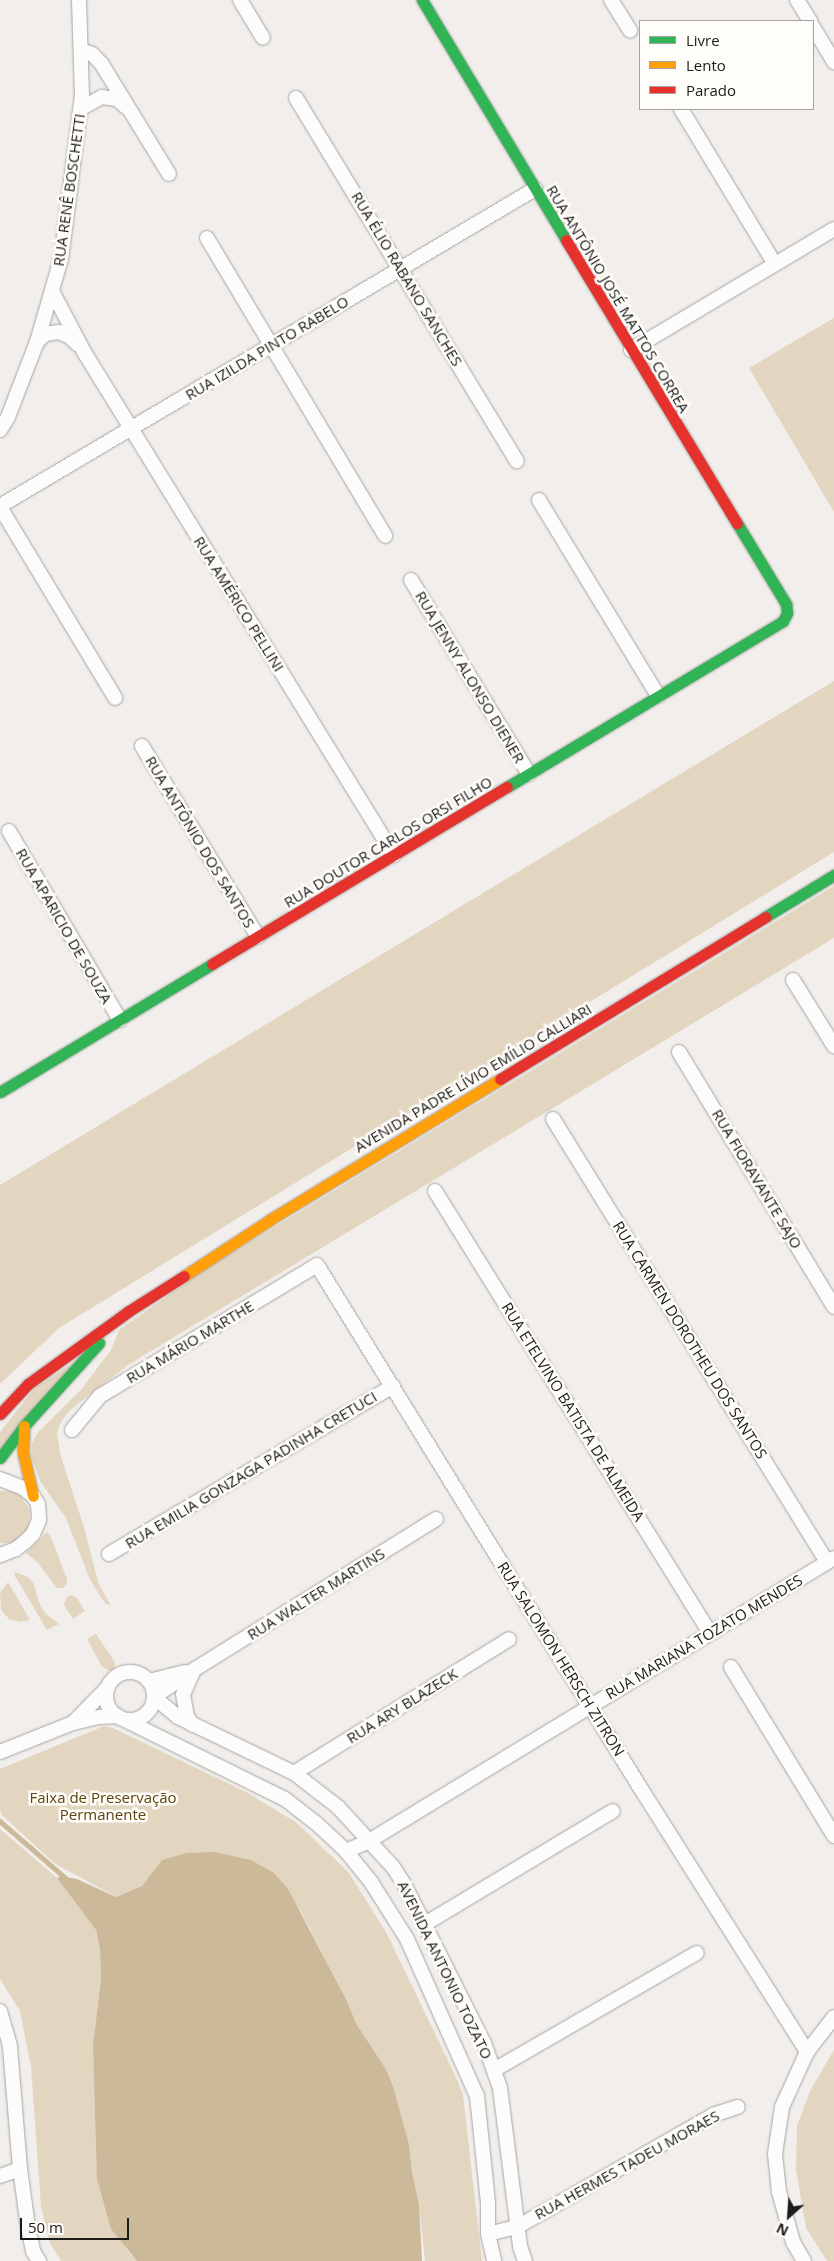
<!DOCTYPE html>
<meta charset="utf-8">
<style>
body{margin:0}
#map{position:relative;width:834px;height:2261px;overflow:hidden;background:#f1eeeb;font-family:"Open Sans",sans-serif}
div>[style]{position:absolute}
.green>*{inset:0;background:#e3d6c1}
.water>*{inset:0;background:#cbb99a}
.stream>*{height:4.5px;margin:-2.25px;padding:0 2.25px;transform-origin:2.25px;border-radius:2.25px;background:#cbb99a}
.roads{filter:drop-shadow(0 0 1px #a6a4a2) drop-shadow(0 0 1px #a6a4a2)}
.street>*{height:14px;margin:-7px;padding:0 7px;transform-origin:7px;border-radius:7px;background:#fdfcfc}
.street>.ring{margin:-7px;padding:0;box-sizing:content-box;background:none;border:14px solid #fdfcfc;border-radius:50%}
.fast>*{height:11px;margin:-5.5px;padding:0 5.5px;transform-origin:5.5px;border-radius:5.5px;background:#30b455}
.slow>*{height:11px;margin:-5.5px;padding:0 5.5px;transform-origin:5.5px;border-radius:5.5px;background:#ff9f0a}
.jam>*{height:11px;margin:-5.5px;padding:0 5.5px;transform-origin:5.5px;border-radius:5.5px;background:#e5322d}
span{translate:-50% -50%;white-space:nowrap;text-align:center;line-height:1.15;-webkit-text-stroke:5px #fffdf9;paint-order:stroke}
.street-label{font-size:15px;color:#1c1b19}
.park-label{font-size:15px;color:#5d430d}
.legend{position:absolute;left:639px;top:20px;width:175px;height:90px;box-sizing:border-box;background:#fffdf9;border:1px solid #a4a39f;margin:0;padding:6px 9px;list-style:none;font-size:15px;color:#1c1b19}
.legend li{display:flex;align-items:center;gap:10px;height:25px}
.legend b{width:25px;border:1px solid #a4a39f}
.north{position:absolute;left:764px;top:2191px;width:50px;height:50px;-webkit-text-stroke:4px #fffdf9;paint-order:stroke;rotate:206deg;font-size:14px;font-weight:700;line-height:20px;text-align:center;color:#1c1b19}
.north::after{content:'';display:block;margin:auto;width:18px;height:22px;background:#1c1b19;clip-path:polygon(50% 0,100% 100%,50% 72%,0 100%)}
.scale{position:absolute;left:20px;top:2218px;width:109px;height:22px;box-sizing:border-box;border:2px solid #1c1b19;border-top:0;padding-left:6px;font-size:15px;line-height:18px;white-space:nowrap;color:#1c1b19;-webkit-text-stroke:4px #fffdf9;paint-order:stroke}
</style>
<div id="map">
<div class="green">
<div style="clip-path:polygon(834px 318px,834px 512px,749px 368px)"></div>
<div style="clip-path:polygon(834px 681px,834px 852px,59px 1328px,0 1384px,0 1185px)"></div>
<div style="clip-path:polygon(834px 886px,834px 938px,128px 1365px,69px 1411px,61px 1422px,57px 1433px,61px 1457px,84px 1527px,98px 1582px,111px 1606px,105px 1603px,90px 1580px,66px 1518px,40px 1481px,31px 1456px,32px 1443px,38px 1432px,80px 1391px,111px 1350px,119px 1330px,209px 1267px)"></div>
<div style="clip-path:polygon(77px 1360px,0 1450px,0 1432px,34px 1389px)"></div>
<div style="clip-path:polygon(0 1491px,12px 1491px,20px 1495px,30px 1510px,29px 1528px,16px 1541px,8px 1543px,0 1543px)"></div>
<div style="clip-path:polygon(47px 1532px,50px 1535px,67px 1579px,67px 1583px,63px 1588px,57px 1588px,37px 1562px,26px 1553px)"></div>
<div style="clip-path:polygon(15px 1572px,28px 1577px,34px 1584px,39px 1603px,45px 1613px,59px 1624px,47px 1630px,14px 1574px)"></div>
<div style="clip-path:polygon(8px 1582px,30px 1620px,20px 1622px,9px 1619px,1px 1610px,0 1593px)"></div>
<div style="clip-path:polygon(72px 1595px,77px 1598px,85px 1611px,73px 1619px,64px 1605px,67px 1597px)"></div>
<div style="clip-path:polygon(96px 1634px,115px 1662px,115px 1667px,111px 1671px,102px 1667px,87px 1639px)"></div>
<div style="clip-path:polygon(104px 1726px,113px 1728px,248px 1793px,297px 1823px,349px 1873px,387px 1934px,455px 2075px,463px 2095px,482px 2261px,425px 2261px,419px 2204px,412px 2172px,409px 2144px,394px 2089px,386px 2069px,357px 2025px,345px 1997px,300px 1910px,162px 1860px,142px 1886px,116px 1897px,54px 1863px,2px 1815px,0 1811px,0 1769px)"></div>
<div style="clip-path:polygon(0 1829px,57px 1878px,96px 1930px,100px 1949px,101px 1978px,93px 2045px,95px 2097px,126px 2249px,137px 2261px,61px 2261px,50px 2243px,41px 2206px,31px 2067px,20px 2011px,0 1979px)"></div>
<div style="clip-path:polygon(834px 2050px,834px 2261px,827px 2261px,806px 2228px,796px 2170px,797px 2126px,810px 2091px)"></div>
</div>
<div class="water">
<div style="clip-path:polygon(214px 1852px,251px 1860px,274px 1873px,288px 1889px,345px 1997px,357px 2025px,386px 2069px,394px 2089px,409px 2144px,412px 2172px,419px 2204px,422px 2261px,137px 2261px,111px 2229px,97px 2179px,93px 2045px,101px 1978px,100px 1949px,96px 1930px,57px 1878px,61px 1876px,77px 1879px,116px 1897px,142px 1886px,162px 1860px,187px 1853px)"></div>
</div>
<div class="stream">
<div style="left:0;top:1821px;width:89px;rotate:40.9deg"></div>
</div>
<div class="roads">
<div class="street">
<div style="left:240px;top:0;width:44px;rotate:58.8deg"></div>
<div style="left:611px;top:0;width:36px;rotate:58deg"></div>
<div style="left:797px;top:0;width:25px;rotate:58deg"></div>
<div style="left:813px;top:27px;width:41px;rotate:59deg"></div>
<div style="left:81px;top:50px;width:12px;rotate:20deg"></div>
<div style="left:92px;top:54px;width:13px;rotate:45deg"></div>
<div style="left:101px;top:63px;width:130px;rotate:58.5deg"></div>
<div style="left:296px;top:98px;width:425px;rotate:58.7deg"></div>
<div style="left:80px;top:109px;width:25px;rotate:-29deg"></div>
<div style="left:102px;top:97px;width:15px;rotate:8deg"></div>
<div style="left:117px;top:99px;width:12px;rotate:42deg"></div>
<div style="left:681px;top:109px;width:181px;rotate:58.8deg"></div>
<div style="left:207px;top:238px;width:347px;rotate:59.1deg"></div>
<div style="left:52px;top:291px;width:69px;rotate:62.3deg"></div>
<div style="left:84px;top:352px;width:591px;rotate:58.35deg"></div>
<div style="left:37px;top:342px;width:11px;rotate:-45deg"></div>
<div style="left:45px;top:334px;width:14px;rotate:-8deg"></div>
<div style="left:59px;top:332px;width:12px;rotate:24deg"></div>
<div style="left:70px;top:337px;width:10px;rotate:45deg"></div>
<div style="left:631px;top:350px;width:236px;rotate:-30.8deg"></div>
<div style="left:0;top:430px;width:15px;rotate:-58deg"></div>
<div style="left:8px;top:417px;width:80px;rotate:-68.9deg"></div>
<div style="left:37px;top:342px;width:86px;rotate:-73.9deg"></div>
<div style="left:61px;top:259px;width:164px;rotate:-82.7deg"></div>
<div style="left:82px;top:96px;width:96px;rotate:-91.8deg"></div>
<div style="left:539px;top:500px;width:229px;rotate:58.7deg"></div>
<div style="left:0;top:506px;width:622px;rotate:-30.65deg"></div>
<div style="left:0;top:507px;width:223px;rotate:58.9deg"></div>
<div style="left:411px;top:580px;width:227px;rotate:58.7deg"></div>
<div style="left:142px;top:746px;width:223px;rotate:58.7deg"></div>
<div style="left:9px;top:831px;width:219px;rotate:59.6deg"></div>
<div style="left:793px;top:980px;width:78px;rotate:58.2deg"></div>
<div style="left:679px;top:1052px;width:298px;rotate:58.7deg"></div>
<div style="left:553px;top:1119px;width:521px;rotate:58.26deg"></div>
<div style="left:435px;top:1191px;width:521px;rotate:58.11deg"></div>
<div style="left:72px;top:1430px;width:44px;rotate:-50.5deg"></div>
<div style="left:100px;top:1396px;width:253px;rotate:-31.1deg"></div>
<div style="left:317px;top:1265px;width:616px;rotate:58.27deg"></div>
<div style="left:641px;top:1789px;width:311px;rotate:57.7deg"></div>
<div style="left:0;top:1479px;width:25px;rotate:21deg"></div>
<div style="left:23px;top:1488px;width:13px;rotate:39deg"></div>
<div style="left:33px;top:1496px;width:9px;rotate:58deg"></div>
<div style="left:38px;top:1504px;width:16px;rotate:86deg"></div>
<div style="left:39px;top:1520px;width:15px;rotate:113deg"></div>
<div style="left:33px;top:1534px;width:10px;rotate:135deg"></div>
<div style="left:26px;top:1541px;width:13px;rotate:141deg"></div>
<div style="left:16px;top:1549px;width:17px;rotate:159deg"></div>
<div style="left:436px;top:1519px;width:284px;rotate:148.1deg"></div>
<div style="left:195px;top:1669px;width:50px;rotate:145.7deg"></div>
<div style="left:154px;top:1697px;width:31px;rotate:40deg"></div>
<div style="left:178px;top:1717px;width:129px;rotate:25.8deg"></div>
<div style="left:294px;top:1773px;width:56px;rotate:37.7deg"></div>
<div style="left:338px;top:1807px;width:81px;rotate:47.5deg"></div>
<div style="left:393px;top:1867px;width:20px;rotate:57deg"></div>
<div style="left:404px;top:1884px;width:178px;rotate:63.3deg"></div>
<div style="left:484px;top:2043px;width:48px;rotate:70.4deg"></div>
<div style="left:500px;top:2088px;width:159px;rotate:82.8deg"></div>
<div style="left:520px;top:2246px;width:16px;rotate:72deg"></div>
<div style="left:109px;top:1554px;width:330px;rotate:-30.6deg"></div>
<div style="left:731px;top:1667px;width:198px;rotate:58.6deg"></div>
<div style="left:193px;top:1672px;width:24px;rotate:114deg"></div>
<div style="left:183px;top:1694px;width:23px;rotate:80deg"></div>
<div style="left:187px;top:1717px;width:10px;rotate:53deg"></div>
<div class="ring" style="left:106px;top:1672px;width:34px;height:34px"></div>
<div style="left:149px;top:1681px;width:37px;rotate:-14deg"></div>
<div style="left:125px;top:1720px;width:178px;rotate:26.3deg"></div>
<div style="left:285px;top:1799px;width:39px;rotate:38deg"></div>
<div style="left:316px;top:1823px;width:41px;rotate:43deg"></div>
<div style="left:346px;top:1851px;width:40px;rotate:51deg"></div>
<div style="left:371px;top:1882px;width:67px;rotate:57.7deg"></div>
<div style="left:407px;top:1939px;width:172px;rotate:66deg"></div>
<div style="left:477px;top:2096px;width:108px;rotate:84.1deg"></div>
<div style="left:488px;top:2203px;width:31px;rotate:90deg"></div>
<div style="left:488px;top:2234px;width:28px;rotate:77deg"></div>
<div style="left:74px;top:1722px;width:49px;rotate:-45.8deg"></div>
<div style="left:0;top:1752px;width:79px;rotate:-21.7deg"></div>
<div style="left:73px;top:1723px;width:28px;rotate:-13deg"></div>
<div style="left:100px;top:1717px;width:18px;rotate:-3deg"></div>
<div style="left:294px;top:1773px;width:253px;rotate:-31.9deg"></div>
<div style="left:346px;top:1851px;width:25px;rotate:-23deg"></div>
<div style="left:369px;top:1841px;width:544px;rotate:-31.32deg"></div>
<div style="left:425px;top:1924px;width:219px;rotate:-31deg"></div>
<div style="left:0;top:2011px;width:37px;rotate:74deg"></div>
<div style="left:10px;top:2047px;width:122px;rotate:85.3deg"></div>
<div style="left:20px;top:2169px;width:59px;rotate:82.1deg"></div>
<div style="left:28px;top:2227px;width:25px;rotate:78deg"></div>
<div style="left:33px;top:2251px;width:12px;rotate:59deg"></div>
<div style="left:494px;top:2070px;width:234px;rotate:-30deg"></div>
<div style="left:0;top:2176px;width:21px;rotate:-19deg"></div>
<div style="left:488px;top:2234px;width:30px;rotate:-14deg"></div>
<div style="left:517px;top:2227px;width:226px;rotate:-29.7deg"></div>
<div style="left:713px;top:2115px;width:26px;rotate:-18deg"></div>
<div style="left:804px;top:2261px;width:22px;rotate:-120deg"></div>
<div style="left:793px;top:2242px;width:52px;rotate:-105.6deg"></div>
<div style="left:779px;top:2192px;width:38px;rotate:-96deg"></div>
<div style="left:775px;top:2154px;width:48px;rotate:-81.5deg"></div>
<div style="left:782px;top:2107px;width:60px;rotate:-65.6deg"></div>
<div style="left:807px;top:2052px;width:44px;rotate:-52.4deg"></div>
</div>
<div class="fast">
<div style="left:422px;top:0;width:280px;rotate:59deg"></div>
<div style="left:507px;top:787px;width:322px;rotate:-31deg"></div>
<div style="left:783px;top:621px;width:9px;rotate:-63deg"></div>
<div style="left:787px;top:613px;width:9px;rotate:-96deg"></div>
<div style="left:786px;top:604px;width:95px;rotate:-121.2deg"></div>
<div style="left:765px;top:917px;width:81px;rotate:-31.3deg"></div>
<div style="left:0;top:1092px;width:248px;rotate:-31.1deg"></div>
<div style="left:0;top:1458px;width:40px;rotate:-53deg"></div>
<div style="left:24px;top:1426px;width:112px;rotate:-47.9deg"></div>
</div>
<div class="slow">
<div style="left:184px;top:1276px;width:104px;rotate:-33.2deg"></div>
<div style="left:271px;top:1219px;width:268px;rotate:-31.4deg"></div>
<div style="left:24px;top:1426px;width:27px;rotate:92deg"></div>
<div style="left:23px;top:1453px;width:44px;rotate:76.9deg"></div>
</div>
<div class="jam">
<div style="left:566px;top:240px;width:331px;rotate:58.9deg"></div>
<div style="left:212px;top:964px;width:344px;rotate:-31deg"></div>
<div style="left:500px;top:1079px;width:311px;rotate:-31.4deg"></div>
<div style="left:0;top:1414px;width:41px;rotate:-47deg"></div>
<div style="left:28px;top:1384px;width:125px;rotate:-35.9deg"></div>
<div style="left:129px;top:1311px;width:65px;rotate:-32.5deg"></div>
</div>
</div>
<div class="street-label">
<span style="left:69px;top:190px;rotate:-82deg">RUA RENÊ BOSCHETTI</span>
<span style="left:407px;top:279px;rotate:59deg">RUA ÉLIO RABANO SANCHES</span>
<span style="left:618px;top:299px;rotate:59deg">RUA ANTÔNIO JOSÉ MATTOS CORREA</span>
<span style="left:267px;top:348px;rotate:-31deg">RUA IZILDA PINTO RABELO</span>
<span style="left:239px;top:604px;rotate:58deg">RUA AMÉRICO PELLINI</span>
<span style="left:470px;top:677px;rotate:59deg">RUA JENNY ALONSO DIENER</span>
<span style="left:200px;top:842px;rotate:59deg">RUA ANTÔNIO DOS SANTOS</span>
<span style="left:388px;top:842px;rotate:-31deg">RUA DOUTOR CARLOS ORSI FILHO</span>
<span style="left:64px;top:926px;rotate:60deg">RUA APARICIO DE SOUZA</span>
<span style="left:473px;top:1078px;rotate:-31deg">AVENIDA PADRE LÍVIO EMÍLIO CALLIARI</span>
<span style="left:757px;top:1179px;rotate:59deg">RUA FIORAVANTE SAJO</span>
<span style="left:690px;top:1340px;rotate:58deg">RUA CARMEN DOROTHEU DOS SANTOS</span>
<span style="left:190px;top:1342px;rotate:-31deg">RUA MÁRIO MARTHE</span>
<span style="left:573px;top:1412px;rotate:58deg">RUA ETELVINO BATISTA DE ALMEIDA</span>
<span style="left:251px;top:1470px;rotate:-31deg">RUA EMILIA GONZAGA PADINHA CRETUCI</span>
<span style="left:316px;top:1594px;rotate:-32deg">RUA WALTER MARTINS</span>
<span style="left:704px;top:1637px;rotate:-31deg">RUA MARIANA TOZATO MENDES</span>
<span style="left:561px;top:1659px;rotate:58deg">RUA SALOMON HERSCH ZITRON</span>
<span style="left:402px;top:1706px;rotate:-32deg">RUA ARY BLAZECK</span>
<span style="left:445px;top:1970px;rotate:64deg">AVENIDA ANTONIO TOZATO</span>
<span style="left:627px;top:2165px;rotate:-29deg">RUA HERMES TADEU MORAES</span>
</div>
<div class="park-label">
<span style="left:103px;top:1806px">Faixa de Preservação<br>Permanente</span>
</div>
<ul class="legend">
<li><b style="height:6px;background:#30b455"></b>Livre</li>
<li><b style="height:6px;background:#ff9f0a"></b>Lento</li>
<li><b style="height:6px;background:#e5322d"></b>Parado</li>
</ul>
<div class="north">N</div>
<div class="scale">50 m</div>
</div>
